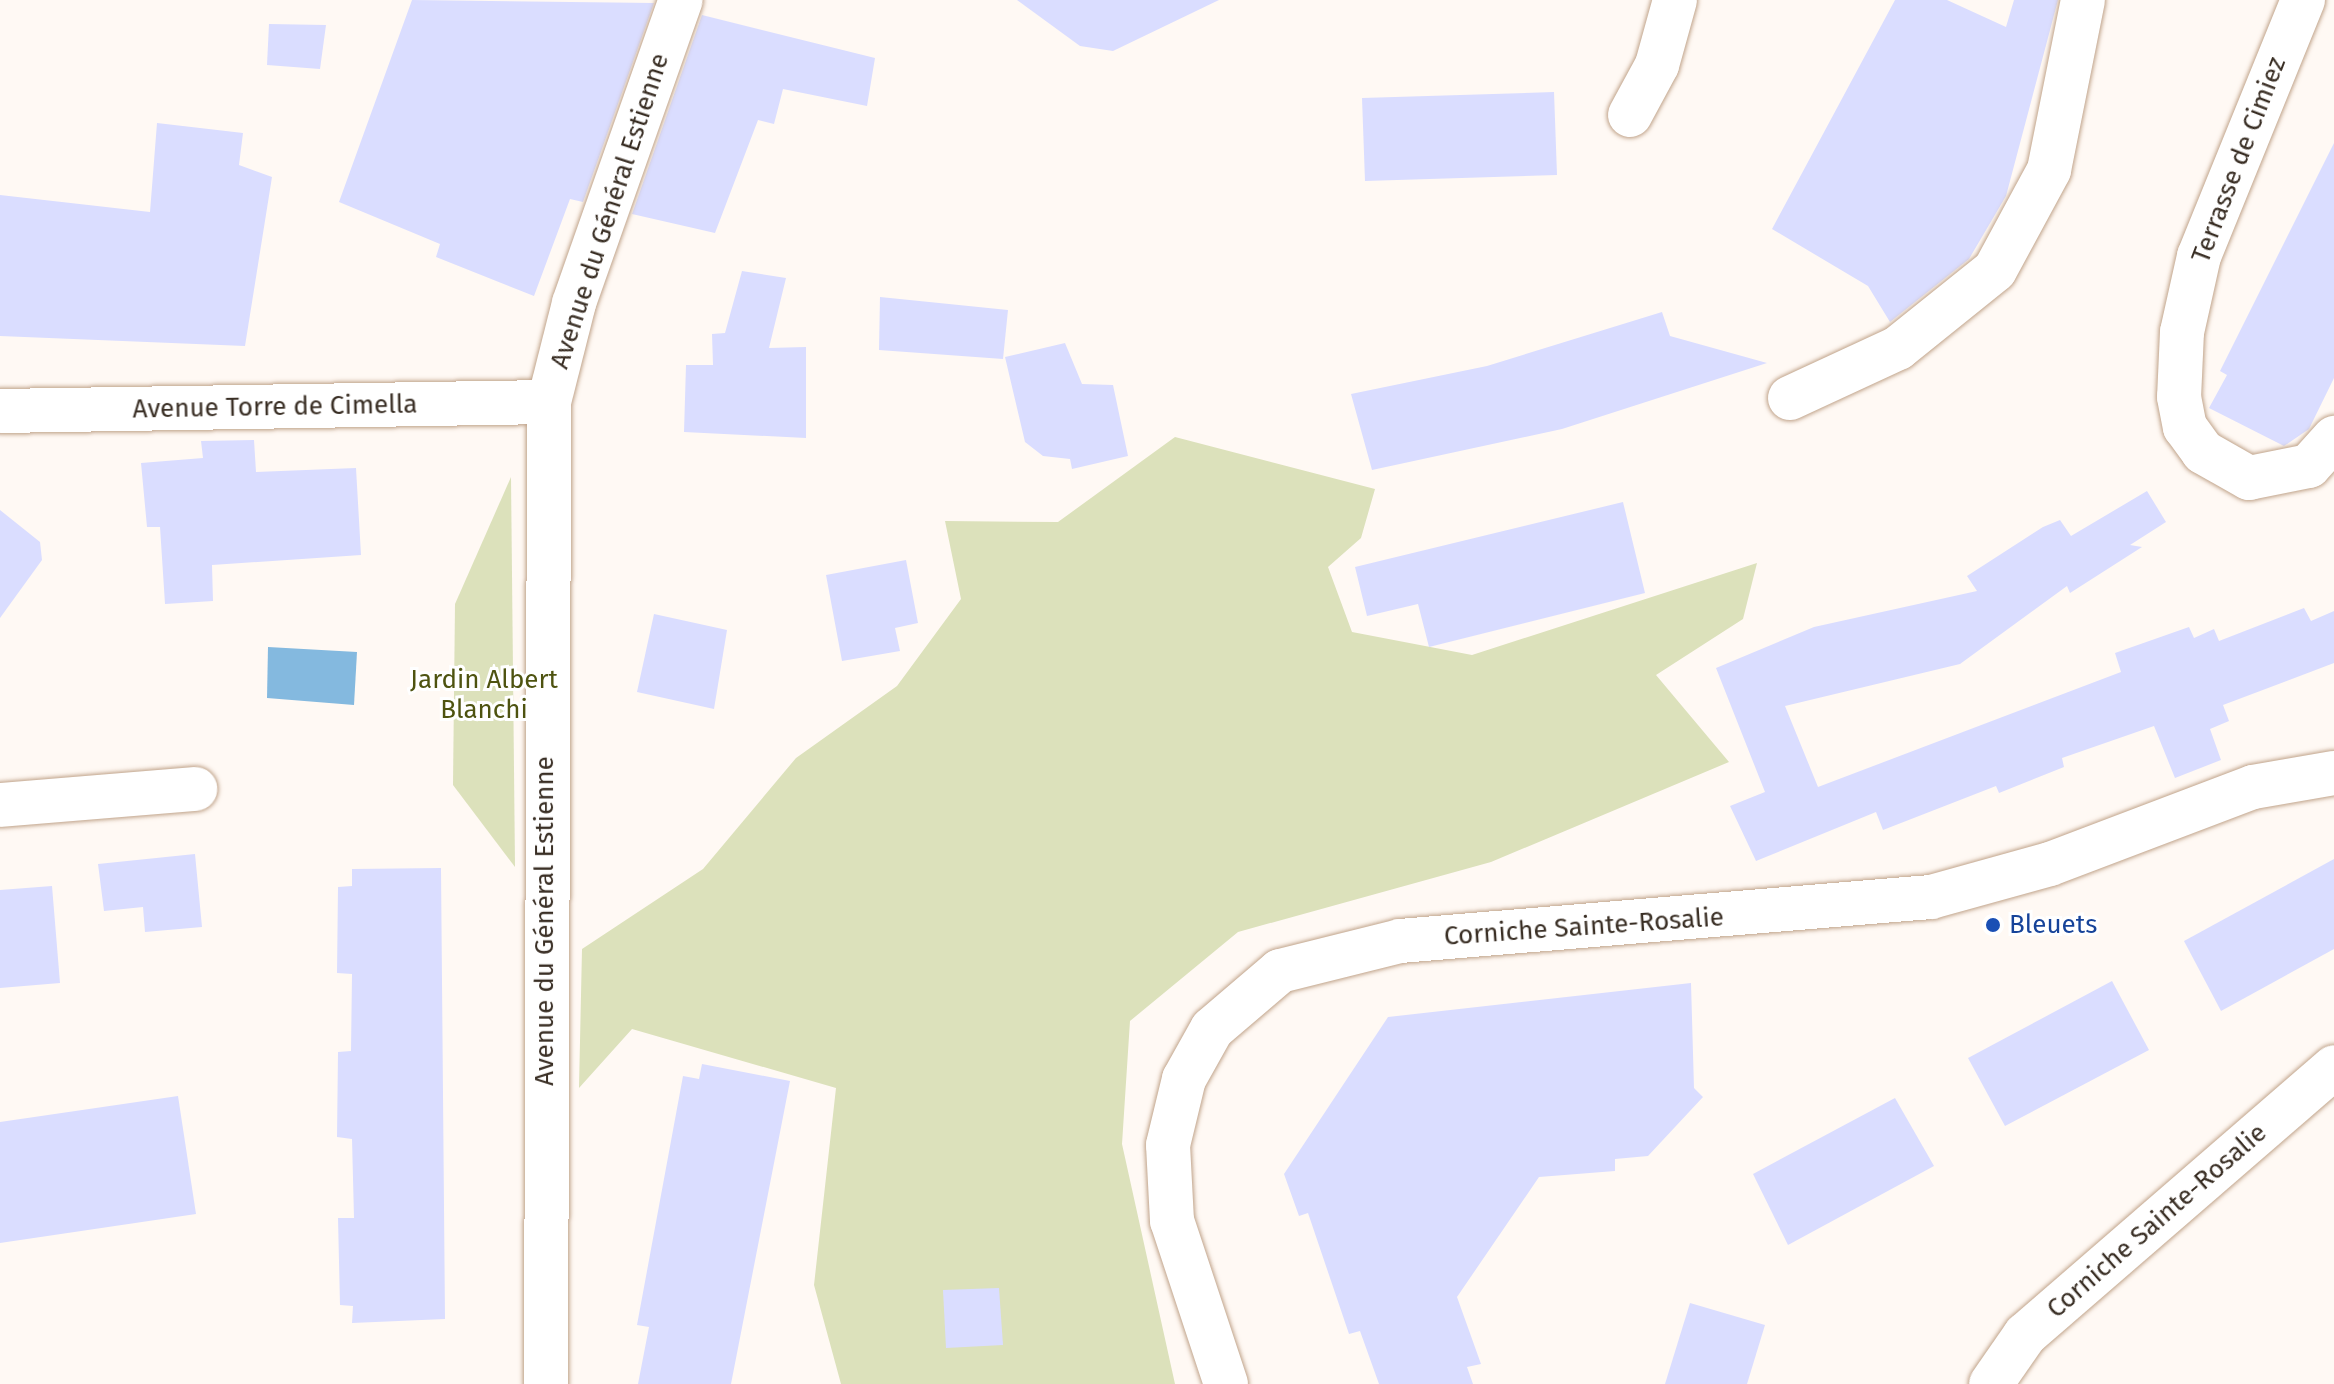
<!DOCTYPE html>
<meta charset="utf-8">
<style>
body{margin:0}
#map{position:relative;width:2334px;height:1384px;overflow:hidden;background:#fff9f4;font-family:"Fira Sans",sans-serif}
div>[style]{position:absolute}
.green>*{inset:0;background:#dce1bb}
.water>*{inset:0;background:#84b9df}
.building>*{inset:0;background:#daddff}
.roads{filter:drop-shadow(0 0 2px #c1a48b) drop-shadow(0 0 2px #c1a48b)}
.minor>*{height:44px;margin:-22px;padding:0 22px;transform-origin:22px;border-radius:22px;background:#fff}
.dots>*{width:22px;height:22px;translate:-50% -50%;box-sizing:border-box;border:4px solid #fff;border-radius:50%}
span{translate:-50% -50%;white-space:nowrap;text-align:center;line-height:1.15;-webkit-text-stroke:6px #fff;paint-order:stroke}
.street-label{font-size:26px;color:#392e24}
.park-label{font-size:26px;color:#4e5310}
.transit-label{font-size:26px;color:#164399}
.left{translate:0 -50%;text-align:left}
</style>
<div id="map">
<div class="green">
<div style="clip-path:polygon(1175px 437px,1375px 489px,1361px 538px,1328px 567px,1352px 632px,1472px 655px,1757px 563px,1743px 619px,1656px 675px,1729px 762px,1491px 862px,1238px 932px,1130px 1021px,1122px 1144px,1175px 1384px,841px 1384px,814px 1285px,836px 1088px,632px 1029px,579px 1088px,582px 949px,703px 869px,796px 758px,897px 686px,961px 599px,945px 521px,1058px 522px)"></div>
<div style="clip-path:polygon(511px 477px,515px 867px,453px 785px,455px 604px)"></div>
</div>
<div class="water">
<div style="clip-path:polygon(268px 647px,357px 652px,354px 705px,267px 698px)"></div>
</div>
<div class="building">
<div style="clip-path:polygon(412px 0,654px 3px,583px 202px,570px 199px,534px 296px,436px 257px,440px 244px,339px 202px)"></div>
<div style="clip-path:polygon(1017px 0,1219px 0,1113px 51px,1080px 46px)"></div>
<div style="clip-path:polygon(1895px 0,1947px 0,2006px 27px,2014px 0,2058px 0,2006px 196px,1969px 259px,1890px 322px,1868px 286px,1772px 229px)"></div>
<div style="clip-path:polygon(702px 15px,875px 58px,867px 106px,783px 89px,774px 124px,758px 120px,715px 233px,632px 214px)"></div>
<div style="clip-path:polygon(269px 24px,326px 25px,320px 69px,267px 65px)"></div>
<div style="clip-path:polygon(1554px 92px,1557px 175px,1365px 181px,1362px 98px)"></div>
<div style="clip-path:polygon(157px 123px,243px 133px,239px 165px,272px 177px,245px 346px,0 336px,0 195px,150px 212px)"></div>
<div style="clip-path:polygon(2334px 143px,2334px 378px,2309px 429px,2284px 446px,2209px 408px,2227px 375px,2220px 371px)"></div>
<div style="clip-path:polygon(742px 271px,786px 278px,769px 348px,806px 347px,806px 438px,684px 432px,686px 365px,713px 365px,712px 334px,725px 333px)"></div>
<div style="clip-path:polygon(880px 297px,1008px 310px,1003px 359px,879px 350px)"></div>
<div style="clip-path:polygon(1662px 312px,1670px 336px,1767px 363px,1562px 429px,1372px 470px,1351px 394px,1487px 366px)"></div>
<div style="clip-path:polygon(1065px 343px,1082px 384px,1113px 385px,1128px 456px,1072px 469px,1070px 459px,1043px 456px,1025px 442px,1005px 357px)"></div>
<div style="clip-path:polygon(254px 440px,256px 472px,356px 468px,361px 555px,212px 565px,213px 601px,165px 604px,160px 527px,147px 527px,141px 463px,203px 458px,201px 441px)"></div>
<div style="clip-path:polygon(2147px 491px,2166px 522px,2130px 545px,2142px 547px,2070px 593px,2067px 586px,1960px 664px,1785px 706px,1818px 787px,2121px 672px,2115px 653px,2189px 627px,2194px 638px,2214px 629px,2219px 641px,2304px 608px,2311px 621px,2334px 611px,2334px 663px,2223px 705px,2229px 721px,2210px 729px,2221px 760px,2175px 778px,2154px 726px,2062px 758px,2064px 767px,1999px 793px,1996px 786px,1883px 830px,1876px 812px,1756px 861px,1730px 806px,1765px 792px,1716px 668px,1814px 627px,1977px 591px,1967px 576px,2043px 527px,2060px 520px,2071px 536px)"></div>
<div style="clip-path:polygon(1623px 502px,1645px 593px,1429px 647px,1418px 604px,1367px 616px,1355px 567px)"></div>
<div style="clip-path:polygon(0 510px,40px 542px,42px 560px,0 618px)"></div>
<div style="clip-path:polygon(906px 560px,918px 623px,895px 628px,900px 651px,842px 661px,826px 575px)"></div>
<div style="clip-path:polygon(654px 614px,727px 630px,714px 709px,637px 692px)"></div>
<div style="clip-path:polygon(195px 854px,202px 927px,145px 932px,143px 907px,104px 911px,98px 864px)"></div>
<div style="clip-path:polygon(2334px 859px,2334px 949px,2221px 1011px,2184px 941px)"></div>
<div style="clip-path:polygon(441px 868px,445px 1319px,352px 1323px,353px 1306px,340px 1305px,338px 1218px,354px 1218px,352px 1139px,337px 1137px,338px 1052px,351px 1051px,352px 974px,337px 973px,338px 887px,352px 886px,352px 869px)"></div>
<div style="clip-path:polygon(52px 886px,60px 983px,0 988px,0 890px)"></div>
<div style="clip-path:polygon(2112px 981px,2149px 1050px,2005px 1126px,1968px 1058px)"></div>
<div style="clip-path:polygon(1691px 983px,1694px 1088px,1703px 1097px,1648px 1156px,1615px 1159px,1615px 1171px,1539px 1177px,1457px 1297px,1481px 1364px,1467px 1367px,1473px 1384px,1379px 1384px,1360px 1331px,1349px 1334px,1308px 1213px,1299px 1216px,1284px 1174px,1388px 1017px)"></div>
<div style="clip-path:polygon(702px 1064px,790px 1081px,731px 1384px,638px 1384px,649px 1327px,637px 1325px,683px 1076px,699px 1079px)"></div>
<div style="clip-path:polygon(178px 1096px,196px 1214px,0 1243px,0 1122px)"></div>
<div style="clip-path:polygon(1895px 1098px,1934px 1166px,1788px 1245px,1753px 1174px)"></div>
<div style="clip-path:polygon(999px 1288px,1003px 1345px,946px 1348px,943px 1290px)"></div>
<div style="clip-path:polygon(1690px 1303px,1765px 1325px,1747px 1384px,1665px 1384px)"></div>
</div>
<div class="roads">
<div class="minor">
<div style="left:2303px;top:0;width:276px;rotate:112.1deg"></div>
<div style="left:2199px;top:256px;width:78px;rotate:102.6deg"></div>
<div style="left:2182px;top:332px;width:65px;rotate:92.6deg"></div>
<div style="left:2179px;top:397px;width:31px;rotate:79deg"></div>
<div style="left:2185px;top:427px;width:31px;rotate:54deg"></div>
<div style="left:2203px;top:452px;width:53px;rotate:29.5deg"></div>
<div style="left:2249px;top:478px;width:61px;rotate:-11.3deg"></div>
<div style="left:2309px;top:466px;width:38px;rotate:-48deg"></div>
<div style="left:1630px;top:115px;width:57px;rotate:-61.6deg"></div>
<div style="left:1657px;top:65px;width:67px;rotate:-74.5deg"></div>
<div style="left:1790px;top:398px;width:119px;rotate:-24.8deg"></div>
<div style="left:1898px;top:348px;width:124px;rotate:-38.8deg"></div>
<div style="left:1995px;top:270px;width:114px;rotate:-61.6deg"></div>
<div style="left:2049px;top:170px;width:173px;rotate:-78.7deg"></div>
<div style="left:0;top:411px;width:549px;rotate:-0.94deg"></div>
<div style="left:0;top:805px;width:196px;rotate:-4.7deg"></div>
<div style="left:546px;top:1384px;width:982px;rotate:-89.82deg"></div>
<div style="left:549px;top:402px;width:102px;rotate:-75.8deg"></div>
<div style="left:574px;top:303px;width:321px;rotate:-70.6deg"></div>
<div style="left:1226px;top:1384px;width:172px;rotate:-108.3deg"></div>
<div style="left:1172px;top:1221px;width:76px;rotate:-93deg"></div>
<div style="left:1168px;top:1145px;width:68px;rotate:-76.4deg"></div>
<div style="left:1184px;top:1079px;width:57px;rotate:-60.8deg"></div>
<div style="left:1212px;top:1029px;width:89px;rotate:-40.5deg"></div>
<div style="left:1280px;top:971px;width:124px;rotate:-14deg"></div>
<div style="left:1400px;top:941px;width:533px;rotate:-4.74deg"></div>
<div style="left:1931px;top:897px;width:123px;rotate:-15.5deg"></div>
<div style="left:2050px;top:864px;width:217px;rotate:-20.8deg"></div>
<div style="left:2253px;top:787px;width:82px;rotate:-9.8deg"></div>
<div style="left:1991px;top:1384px;width:60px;rotate:-55.2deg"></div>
<div style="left:2025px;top:1335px;width:409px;rotate:-40.9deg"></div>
</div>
</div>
<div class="dots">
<div style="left:1993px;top:925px;background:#1a4fb4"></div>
</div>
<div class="street-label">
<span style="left:2239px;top:160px;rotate:-69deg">Terrasse de Cimiez</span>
<span style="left:610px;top:211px;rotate:-72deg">Avenue du Général Estienne</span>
<span style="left:275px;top:407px;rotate:-1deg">Avenue Torre de Cimella</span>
<span style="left:545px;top:921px;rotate:-90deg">Avenue du Général Estienne</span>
<span style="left:1584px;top:927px;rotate:-4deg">Corniche Sainte-Rosalie</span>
<span style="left:2157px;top:1221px;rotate:-41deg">Corniche Sainte-Rosalie</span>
</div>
<div class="park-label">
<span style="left:484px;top:695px">Jardin Albert<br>Blanchi</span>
</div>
<div class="transit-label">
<span class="left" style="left:2009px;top:925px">Bleuets</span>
</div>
</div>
